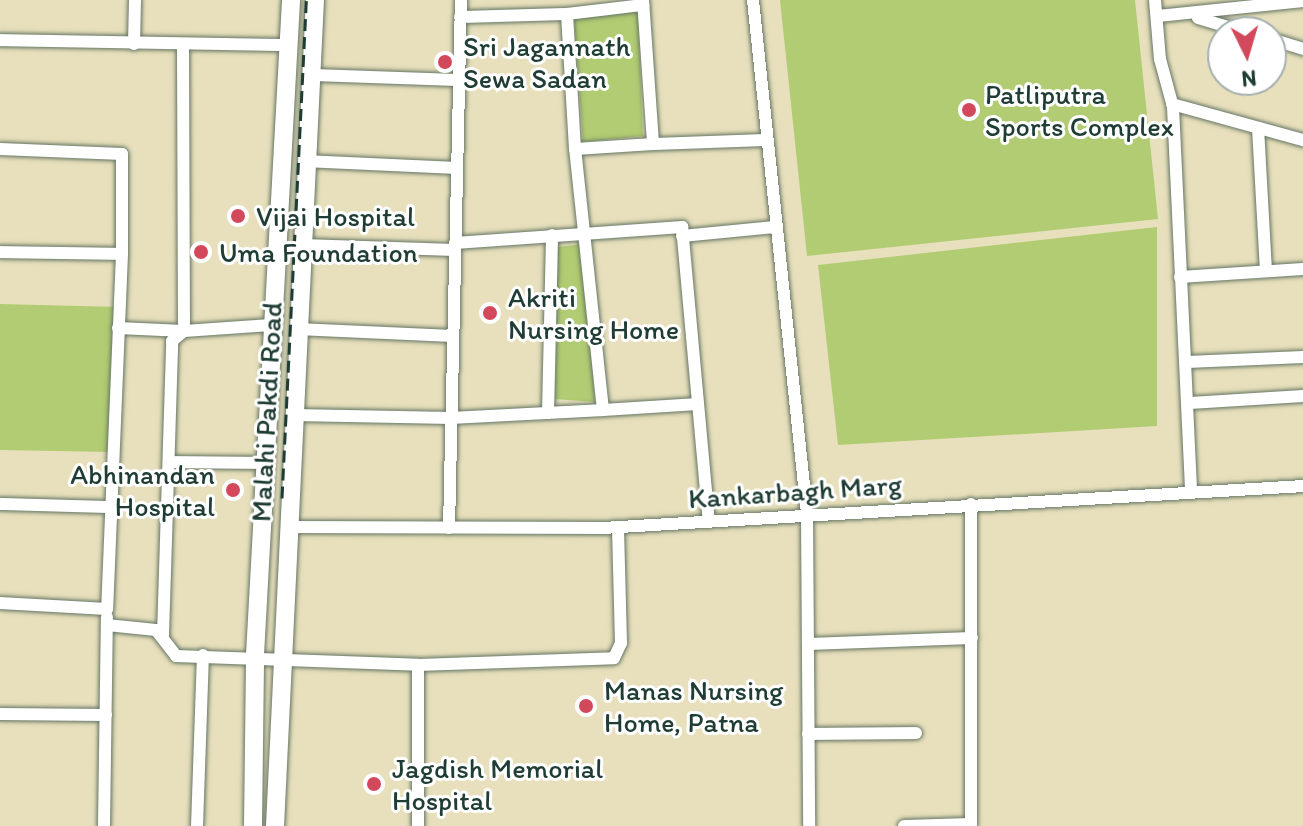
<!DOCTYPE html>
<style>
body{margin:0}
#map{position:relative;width:1303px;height:826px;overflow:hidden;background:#e8e0bc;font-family:Itim,sans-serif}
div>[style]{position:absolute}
.green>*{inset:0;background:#b1cc72}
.roads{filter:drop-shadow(0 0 2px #657664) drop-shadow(0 0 2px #657664)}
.minor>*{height:12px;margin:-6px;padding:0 6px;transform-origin:6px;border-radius:6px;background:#fff}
.secondary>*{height:18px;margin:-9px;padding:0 9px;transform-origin:9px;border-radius:9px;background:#fff}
.rail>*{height:3px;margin-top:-1.5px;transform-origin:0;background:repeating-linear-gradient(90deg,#1f3d34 0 12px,transparent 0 18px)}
.dots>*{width:22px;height:22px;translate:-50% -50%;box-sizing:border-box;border:4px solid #fff;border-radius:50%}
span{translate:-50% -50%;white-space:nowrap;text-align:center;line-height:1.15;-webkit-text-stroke:6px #fff;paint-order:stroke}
.poi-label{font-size:28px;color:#1f3d34}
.left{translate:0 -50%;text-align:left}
.right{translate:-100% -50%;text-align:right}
.street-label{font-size:28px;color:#1f3d34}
.north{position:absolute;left:1207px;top:16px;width:80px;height:80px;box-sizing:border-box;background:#fff;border:2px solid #a5b1ae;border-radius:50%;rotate:175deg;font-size:22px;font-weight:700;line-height:32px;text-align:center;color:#1f3d34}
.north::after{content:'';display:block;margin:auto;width:28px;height:36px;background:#d1495b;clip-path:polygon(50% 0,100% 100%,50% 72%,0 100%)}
</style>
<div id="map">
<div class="green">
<div style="clip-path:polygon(780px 0,1135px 0,1158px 219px,807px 256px)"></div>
<div style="clip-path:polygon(638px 10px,643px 136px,583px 142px,574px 17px)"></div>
<div style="clip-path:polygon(1157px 227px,1157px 426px,838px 445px,818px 265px)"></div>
<div style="clip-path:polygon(582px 244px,595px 402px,555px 399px,558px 247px)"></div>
<div style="clip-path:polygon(0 304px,120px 307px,112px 452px,0 450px)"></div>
</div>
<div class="roads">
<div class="minor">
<div style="left:643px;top:0;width:144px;rotate:86deg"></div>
<div style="left:653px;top:144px;width:78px;rotate:176.3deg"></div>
<div style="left:575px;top:149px;width:135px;rotate:-93.4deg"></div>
<div style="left:567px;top:14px;width:77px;rotate:-6.8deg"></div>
<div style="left:753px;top:0;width:517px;rotate:84deg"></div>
<div style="left:807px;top:514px;width:312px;rotate:89.6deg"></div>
<div style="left:1155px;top:0;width:59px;rotate:85.2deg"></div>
<div style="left:1160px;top:59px;width:50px;rotate:74.8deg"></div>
<div style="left:1173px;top:107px;width:385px;rotate:87.3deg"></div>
<div style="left:1158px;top:16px;width:146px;rotate:-5.9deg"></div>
<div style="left:460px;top:17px;width:107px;rotate:-1.6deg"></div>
<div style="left:1198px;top:18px;width:49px;rotate:16.6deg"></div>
<div style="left:1271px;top:39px;width:34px;rotate:17deg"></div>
<div style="left:0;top:40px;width:288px;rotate:1deg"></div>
<div style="left:134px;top:44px;width:44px;rotate:-88.7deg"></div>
<div style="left:312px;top:75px;width:146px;rotate:2deg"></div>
<div style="left:1172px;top:104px;width:136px;rotate:15.4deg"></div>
<div style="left:1258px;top:128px;width:143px;rotate:86.8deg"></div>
<div style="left:653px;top:144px;width:113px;rotate:-2deg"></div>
<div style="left:0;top:149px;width:122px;rotate:2.3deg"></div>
<div style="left:122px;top:154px;width:100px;rotate:90deg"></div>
<div style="left:122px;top:254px;width:355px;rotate:92.4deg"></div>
<div style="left:107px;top:609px;width:107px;rotate:-176.8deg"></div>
<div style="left:304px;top:161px;width:153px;rotate:2.6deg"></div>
<div style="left:682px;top:236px;width:93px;rotate:-5.5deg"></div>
<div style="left:455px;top:243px;width:228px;rotate:-4deg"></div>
<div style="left:682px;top:227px;width:295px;rotate:84.8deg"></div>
<div style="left:302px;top:245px;width:153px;rotate:1.9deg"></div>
<div style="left:0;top:252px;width:122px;rotate:0.9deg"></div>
<div style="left:1180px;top:277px;width:123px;rotate:-3.7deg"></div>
<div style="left:118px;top:328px;width:66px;rotate:2.6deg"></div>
<div style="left:184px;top:331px;width:87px;rotate:-3.9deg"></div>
<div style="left:297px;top:329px;width:156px;rotate:2.6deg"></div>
<div style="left:1187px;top:362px;width:116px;rotate:-2.5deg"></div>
<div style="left:1190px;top:403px;width:113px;rotate:-3.5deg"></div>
<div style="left:603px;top:410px;width:95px;rotate:-3.6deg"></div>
<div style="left:548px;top:413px;width:178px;rotate:-88.7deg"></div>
<div style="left:293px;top:415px;width:159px;rotate:1.1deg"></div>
<div style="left:452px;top:418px;width:151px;rotate:-3deg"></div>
<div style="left:603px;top:410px;width:262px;rotate:-96.1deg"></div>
<div style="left:171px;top:462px;width:94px;rotate:0.6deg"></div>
<div style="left:0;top:504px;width:110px;rotate:1.6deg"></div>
<div style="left:289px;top:527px;width:314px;rotate:0.2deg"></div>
<div style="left:603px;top:528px;width:701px;rotate:-3.43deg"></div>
<div style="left:449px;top:528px;width:528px;rotate:-88.7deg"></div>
<div style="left:107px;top:625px;width:49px;rotate:5.8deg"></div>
<div style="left:156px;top:630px;width:33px;rotate:52deg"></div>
<div style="left:176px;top:656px;width:242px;rotate:2.1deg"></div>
<div style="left:418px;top:665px;width:196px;rotate:-2deg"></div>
<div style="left:614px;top:658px;width:17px;rotate:-65deg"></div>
<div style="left:621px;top:643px;width:116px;rotate:-91.5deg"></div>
<div style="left:163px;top:635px;width:294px;rotate:-88.2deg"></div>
<div style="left:172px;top:341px;width:16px;rotate:-40deg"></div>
<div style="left:184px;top:331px;width:287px;rotate:-90.2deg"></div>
<div style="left:808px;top:644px;width:164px;rotate:-2.1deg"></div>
<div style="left:418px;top:665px;width:161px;rotate:90deg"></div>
<div style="left:0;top:714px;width:106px;rotate:0.5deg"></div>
<div style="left:808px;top:734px;width:108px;rotate:-0.5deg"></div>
<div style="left:104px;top:826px;width:209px;rotate:-89.2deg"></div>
<div style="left:197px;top:826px;width:171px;rotate:-88deg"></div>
<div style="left:904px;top:826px;width:67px;rotate:-1.7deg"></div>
<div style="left:971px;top:824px;width:320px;rotate:-90deg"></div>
</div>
<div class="secondary">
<div style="left:253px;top:826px;width:171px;rotate:-89.3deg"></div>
<div style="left:255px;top:655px;width:656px;rotate:-86.85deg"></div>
<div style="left:275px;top:826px;width:827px;rotate:-87.23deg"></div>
</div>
</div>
<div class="rail">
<div style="left:282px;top:498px;width:499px;rotate:-87.2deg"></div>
</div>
<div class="dots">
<div style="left:445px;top:62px;background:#d1495b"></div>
<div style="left:969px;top:110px;background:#d1495b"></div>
<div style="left:238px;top:216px;background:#d1495b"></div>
<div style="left:201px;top:252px;background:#d1495b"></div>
<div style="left:490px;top:313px;background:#d1495b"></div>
<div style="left:233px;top:490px;background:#d1495b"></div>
<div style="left:586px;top:706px;background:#d1495b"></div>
<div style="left:374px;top:784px;background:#d1495b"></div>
</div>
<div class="poi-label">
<span class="left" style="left:463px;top:62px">Sri Jagannath<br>Sewa Sadan</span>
<span class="left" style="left:985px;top:110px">Patliputra<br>Sports Complex</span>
<span class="left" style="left:256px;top:216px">Vijai Hospital</span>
<span class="left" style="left:219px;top:252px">Uma Foundation</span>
<span class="left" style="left:508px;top:313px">Akriti<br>Nursing Home</span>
<span class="right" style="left:215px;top:490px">Abhinandan<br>Hospital</span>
<span class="left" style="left:604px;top:706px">Manas Nursing<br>Home, Patna</span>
<span class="left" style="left:392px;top:784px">Jagdish Memorial<br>Hospital</span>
</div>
<div class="street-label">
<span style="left:266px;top:412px;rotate:-87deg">Malahi Pakdi Road</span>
<span style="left:795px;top:491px;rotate:-4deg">Kankarbagh Marg</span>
</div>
<div class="north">N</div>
</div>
